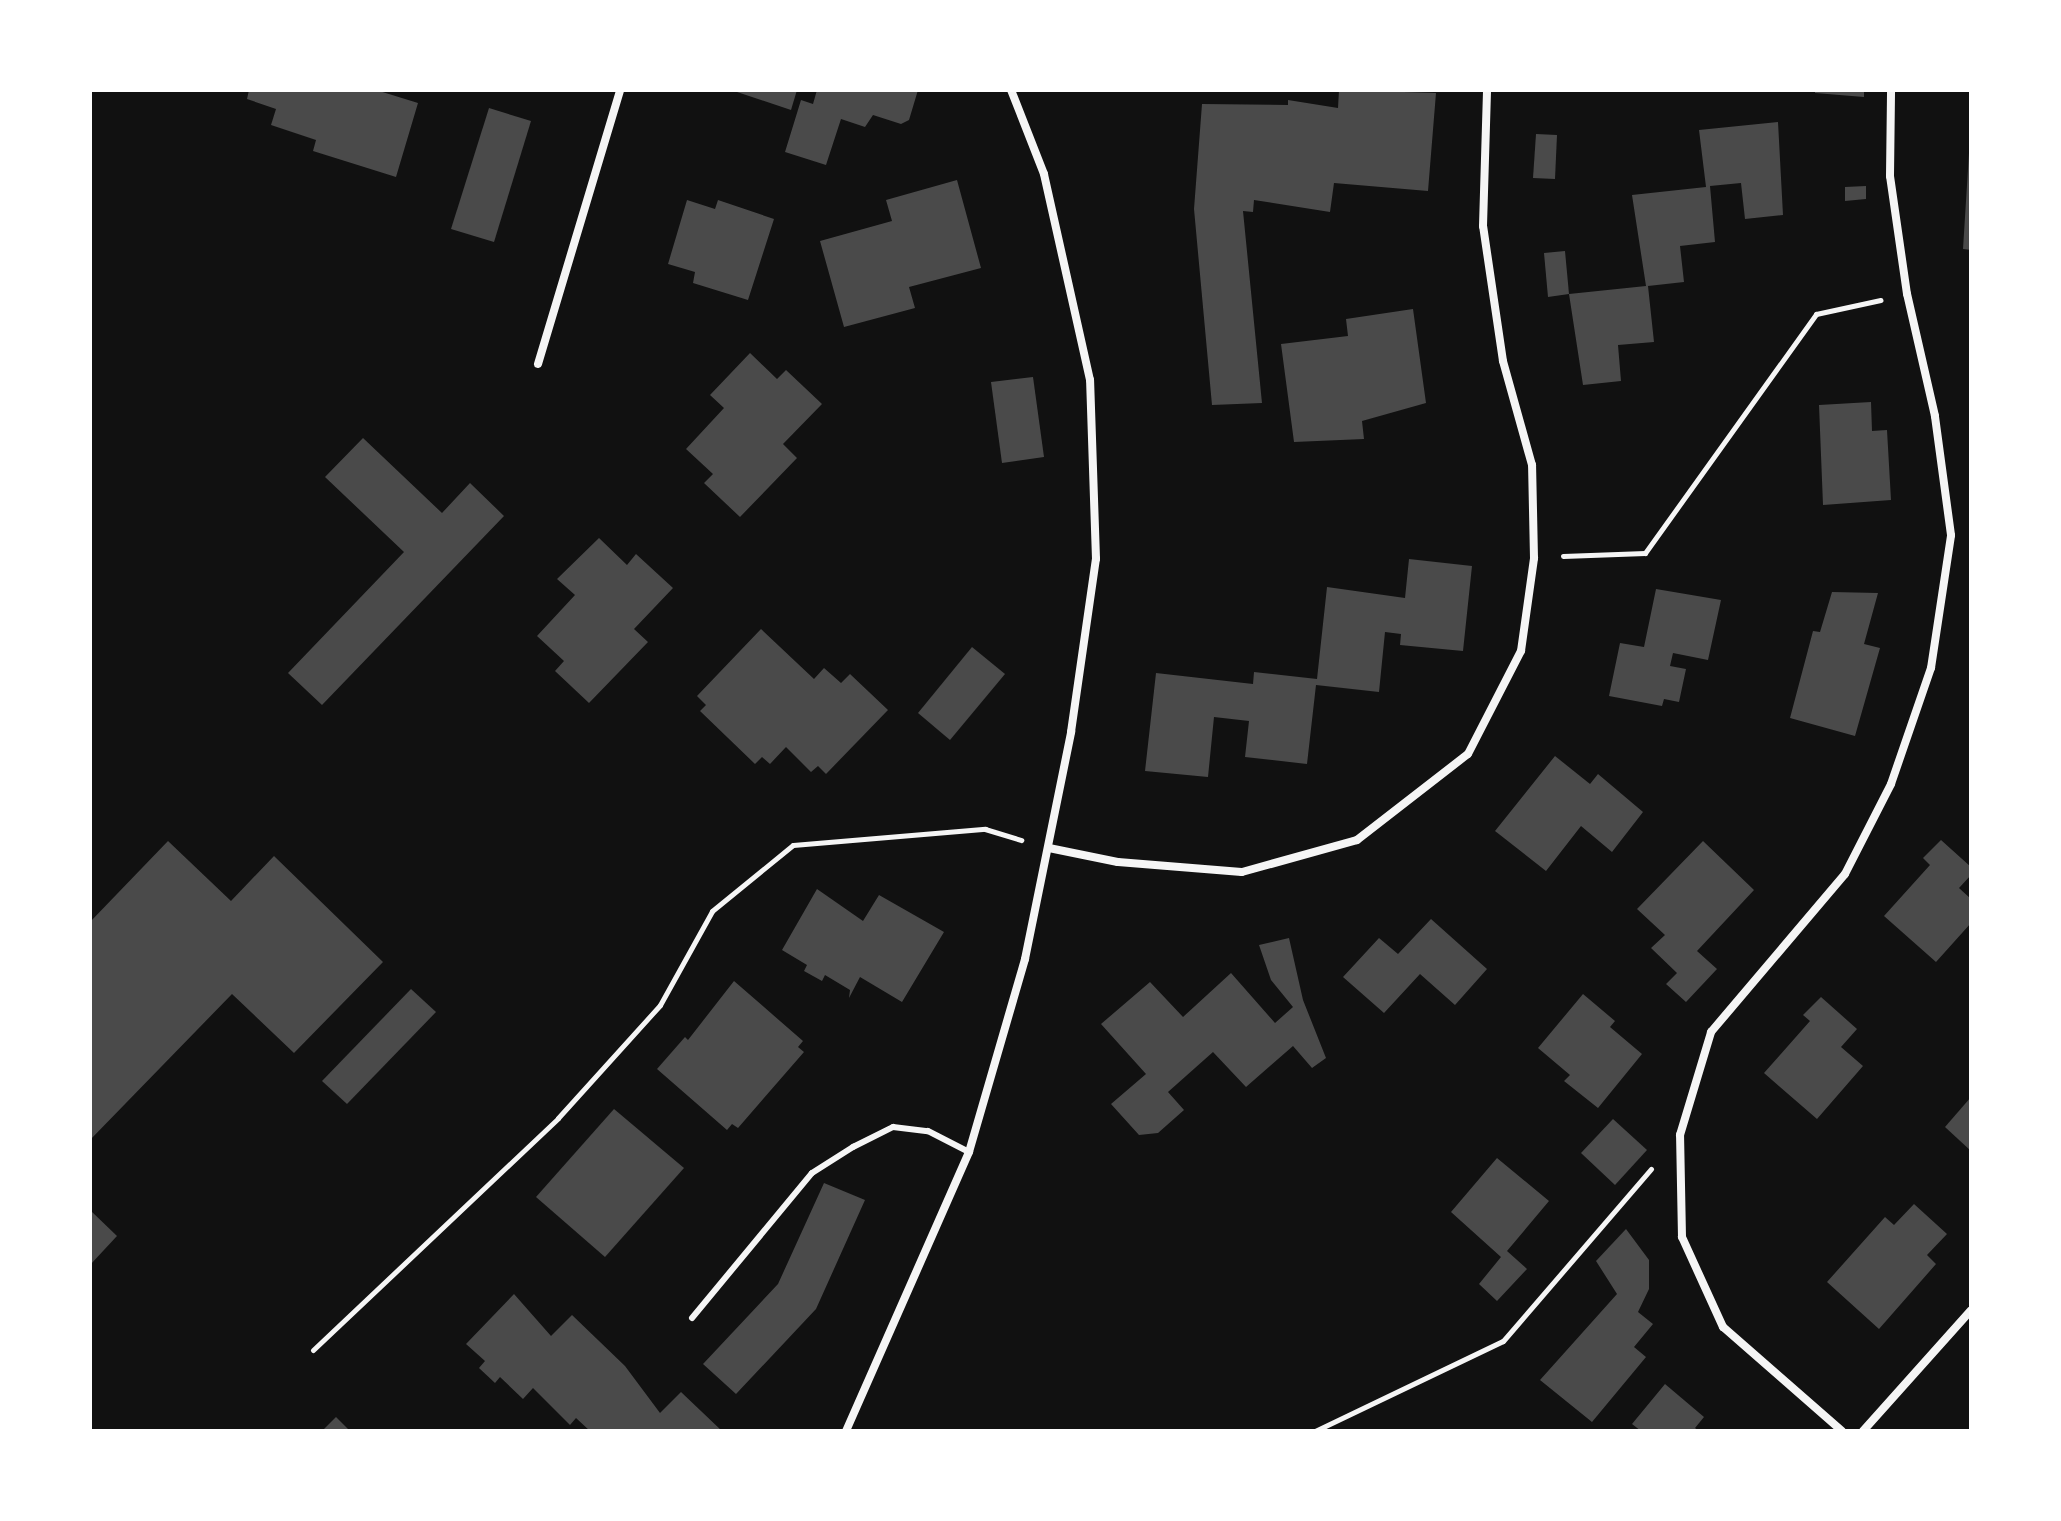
<!DOCTYPE html>
<style>
body{margin:0}
#map{position:relative;width:2061px;height:1521px;overflow:hidden;background:#111;font-family:Karla,sans-serif}
div>[style]{position:absolute}
.building>*{inset:0;background:#4a4a4a}
.path>*{height:5px;margin:-2.5px;padding:0 2.5px;transform-origin:2.5px;border-radius:2.5px;background:#f5f5f5}
.service>*{height:6px;margin:-3px;padding:0 3px;transform-origin:3px;border-radius:3px;background:#f5f5f5}
.minor>*{height:8px;margin:-4px;padding:0 4px;transform-origin:4px;border-radius:4px;background:#f5f5f5}
span{translate:-50% -50%;white-space:nowrap;text-align:center;line-height:1.15;-webkit-text-stroke:6px #fff;paint-order:stroke}
.frame{position:absolute;inset:0;border:92px solid #fff;pointer-events:none}
</style>
<div id="map">
<div class="building">
<div style="clip-path:polygon(249px 90px,376px 90px,418px 103px,396px 177px,313px 151px,316px 140px,271px 125px,276px 109px,247px 99px)"></div>
<div style="clip-path:polygon(731px 90px,797px 90px,791px 110px)"></div>
<div style="clip-path:polygon(817px 90px,918px 90px,909px 120px,901px 124px,873px 115px,865px 127px,841px 119px,826px 165px,785px 152px,801px 100px,813px 104px)"></div>
<div style="clip-path:polygon(1339px 90px,1436px 93px,1428px 191px,1334px 183px,1330px 212px,1254px 200px,1253px 212px,1243px 211px,1262px 403px,1212px 405px,1194px 209px,1202px 104px,1288px 105px,1288px 100px,1338px 108px)"></div>
<div style="clip-path:polygon(1815px 90px,1864px 90px,1864px 97px,1815px 93px)"></div>
<div style="clip-path:polygon(489px 108px,531px 121px,494px 242px,451px 229px)"></div>
<div style="clip-path:polygon(1778px 122px,1783px 215px,1745px 219px,1741px 183px,1710px 186px,1715px 242px,1680px 246px,1684px 282px,1648px 286px,1654px 342px,1618px 345px,1621px 381px,1583px 385px,1569px 294px,1646px 286px,1632px 195px,1706px 187px,1699px 130px)"></div>
<div style="clip-path:polygon(1536px 134px,1557px 135px,1555px 179px,1533px 178px)"></div>
<div style="clip-path:polygon(1969px 153px,1971px 153px,1971px 250px,1963px 249px)"></div>
<div style="clip-path:polygon(957px 180px,981px 268px,909px 287px,915px 308px,844px 327px,820px 241px,892px 221px,886px 200px)"></div>
<div style="clip-path:polygon(1866px 186px,1866px 199px,1845px 201px,1845px 187px)"></div>
<div style="clip-path:polygon(687px 200px,715px 209px,718px 200px,774px 219px,748px 300px,693px 283px,695px 272px,668px 264px)"></div>
<div style="clip-path:polygon(1565px 251px,1569px 294px,1548px 297px,1544px 253px)"></div>
<div style="clip-path:polygon(1413px 309px,1426px 403px,1362px 421px,1364px 439px,1294px 442px,1281px 344px,1348px 336px,1346px 319px)"></div>
<div style="clip-path:polygon(750px 353px,777px 379px,786px 370px,822px 404px,783px 444px,797px 458px,740px 517px,704px 483px,713px 474px,686px 449px,724px 408px,710px 395px)"></div>
<div style="clip-path:polygon(1033px 377px,1044px 457px,1002px 463px,991px 382px)"></div>
<div style="clip-path:polygon(1871px 402px,1872px 431px,1887px 430px,1891px 500px,1823px 505px,1819px 405px)"></div>
<div style="clip-path:polygon(363px 438px,442px 513px,470px 483px,504px 516px,322px 705px,288px 673px,404px 552px,325px 477px)"></div>
<div style="clip-path:polygon(599px 538px,627px 565px,636px 554px,673px 588px,634px 629px,648px 642px,589px 703px,555px 671px,564px 661px,537px 636px,575px 595px,557px 579px)"></div>
<div style="clip-path:polygon(1409px 559px,1472px 566px,1463px 651px,1400px 645px,1401px 634px,1385px 632px,1379px 692px,1316px 685px,1307px 764px,1245px 757px,1249px 721px,1214px 717px,1208px 777px,1145px 771px,1156px 673px,1253px 684px,1254px 672px,1317px 679px,1327px 587px,1405px 598px)"></div>
<div style="clip-path:polygon(1656px 589px,1721px 600px,1708px 660px,1673px 653px,1670px 666px,1686px 669px,1679px 702px,1664px 699px,1662px 706px,1609px 696px,1620px 643px,1644px 647px)"></div>
<div style="clip-path:polygon(1832px 592px,1878px 593px,1864px 644px,1880px 648px,1855px 736px,1790px 718px,1813px 631px,1820px 632px)"></div>
<div style="clip-path:polygon(761px 629px,814px 679px,824px 668px,841px 683px,850px 674px,888px 710px,826px 774px,818px 766px,811px 772px,786px 747px,770px 764px,762px 757px,755px 764px,700px 711px,706px 705px,697px 696px)"></div>
<div style="clip-path:polygon(972px 647px,1005px 674px,950px 740px,918px 713px)"></div>
<div style="clip-path:polygon(1555px 756px,1590px 784px,1598px 774px,1643px 812px,1612px 852px,1581px 826px,1546px 871px,1495px 831px)"></div>
<div style="clip-path:polygon(1941px 840px,1971px 867px,1971px 875px,1959px 888px,1971px 899px,1971px 923px,1936px 962px,1884px 916px,1930px 865px,1923px 858px)"></div>
<div style="clip-path:polygon(168px 841px,231px 901px,274px 856px,383px 962px,294px 1053px,232px 994px,90px 1140px,90px 922px)"></div>
<div style="clip-path:polygon(1703px 841px,1754px 890px,1697px 951px,1717px 969px,1686px 1002px,1666px 984px,1677px 973px,1651px 948px,1665px 935px,1637px 909px)"></div>
<div style="clip-path:polygon(817px 889px,863px 921px,879px 895px,944px 932px,902px 1002px,860px 977px,849px 998px,850px 990px,825px 975px,822px 981px,804px 971px,807px 965px,782px 950px)"></div>
<div style="clip-path:polygon(1431px 919px,1487px 969px,1455px 1005px,1420px 974px,1384px 1013px,1343px 977px,1379px 938px,1398px 954px)"></div>
<div style="clip-path:polygon(1289px 938px,1303px 1000px,1326px 1058px,1312px 1068px,1293px 1046px,1246px 1087px,1213px 1052px,1168px 1092px,1184px 1110px,1158px 1133px,1139px 1135px,1111px 1104px,1146px 1074px,1101px 1024px,1150px 982px,1183px 1017px,1231px 973px,1275px 1023px,1293px 1007px,1271px 980px,1259px 945px)"></div>
<div style="clip-path:polygon(734px 981px,803px 1041px,798px 1047px,804px 1052px,738px 1128px,732px 1124px,727px 1130px,657px 1069px,685px 1037px,688px 1040px)"></div>
<div style="clip-path:polygon(411px 989px,436px 1012px,347px 1104px,322px 1081px)"></div>
<div style="clip-path:polygon(1583px 994px,1615px 1021px,1610px 1027px,1642px 1054px,1598px 1108px,1564px 1081px,1570px 1075px,1538px 1048px)"></div>
<div style="clip-path:polygon(1821px 997px,1857px 1029px,1841px 1047px,1863px 1066px,1817px 1119px,1764px 1073px,1810px 1021px,1803px 1015px)"></div>
<div style="clip-path:polygon(1971px 1097px,1971px 1151px,1945px 1127px)"></div>
<div style="clip-path:polygon(614px 1109px,684px 1168px,605px 1257px,536px 1197px)"></div>
<div style="clip-path:polygon(1613px 1119px,1647px 1150px,1615px 1185px,1581px 1153px)"></div>
<div style="clip-path:polygon(1497px 1158px,1549px 1201px,1507px 1251px,1527px 1269px,1497px 1301px,1479px 1284px,1501px 1257px,1451px 1212px)"></div>
<div style="clip-path:polygon(824px 1183px,865px 1200px,816px 1309px,736px 1394px,703px 1364px,778px 1284px)"></div>
<div style="clip-path:polygon(1914px 1204px,1947px 1234px,1927px 1255px,1936px 1264px,1879px 1329px,1827px 1282px,1885px 1217px,1894px 1225px)"></div>
<div style="clip-path:polygon(90px 1210px,117px 1236px,90px 1265px)"></div>
<div style="clip-path:polygon(1626px 1229px,1649px 1260px,1649px 1289px,1638px 1312px,1653px 1324px,1634px 1347px,1646px 1357px,1592px 1422px,1540px 1380px,1617px 1294px,1596px 1261px)"></div>
<div style="clip-path:polygon(514px 1294px,551px 1336px,572px 1315px,625px 1366px,660px 1413px,681px 1392px,722px 1431px,590px 1431px,576px 1418px,570px 1425px,533px 1388px,523px 1399px,500px 1377px,495px 1383px,479px 1368px,485px 1361px,466px 1344px)"></div>
<div style="clip-path:polygon(1665px 1384px,1704px 1417px,1695px 1428px,1699px 1431px,1641px 1431px,1632px 1424px)"></div>
<div style="clip-path:polygon(336px 1417px,350px 1431px,322px 1431px)"></div>
</div>
<div class="path">
<div style="left:1563px;top:556px;width:82px;rotate:-2.1deg"></div>
<div style="left:1645px;top:553px;width:294px;rotate:-54.4deg"></div>
<div style="left:1816px;top:314px;width:66px;rotate:-12.3deg"></div>
<div style="left:313px;top:1350px;width:337px;rotate:-43.4deg"></div>
<div style="left:558px;top:1118px;width:152px;rotate:-47.9deg"></div>
<div style="left:660px;top:1005px;width:107px;rotate:-61deg"></div>
<div style="left:712px;top:911px;width:104px;rotate:-39.2deg"></div>
<div style="left:793px;top:845px;width:193px;rotate:-4.8deg"></div>
<div style="left:985px;top:829px;width:38px;rotate:17deg"></div>
<div style="left:1315px;top:1431px;width:208px;rotate:-25.6deg"></div>
<div style="left:1503px;top:1341px;width:227px;rotate:-49.3deg"></div>
</div>
<div class="service">
<div style="left:692px;top:1318px;width:188px;rotate:-50.4deg"></div>
<div style="left:812px;top:1173px;width:49px;rotate:-32.4deg"></div>
<div style="left:853px;top:1147px;width:45px;rotate:-26.6deg"></div>
<div style="left:893px;top:1127px;width:35px;rotate:7deg"></div>
<div style="left:928px;top:1131px;width:46px;rotate:27.1deg"></div>
</div>
<div class="minor">
<div style="left:538px;top:364px;width:286px;rotate:-73.3deg"></div>
<div style="left:1049px;top:848px;width:70px;rotate:11.5deg"></div>
<div style="left:1118px;top:862px;width:124px;rotate:4.6deg"></div>
<div style="left:1242px;top:872px;width:119px;rotate:-15.5deg"></div>
<div style="left:1357px;top:840px;width:140px;rotate:-37.8deg"></div>
<div style="left:1468px;top:754px;width:116px;rotate:-62.8deg"></div>
<div style="left:1521px;top:651px;width:94px;rotate:-82deg"></div>
<div style="left:1534px;top:558px;width:93px;rotate:-91.2deg"></div>
<div style="left:1532px;top:465px;width:108px;rotate:-105.6deg"></div>
<div style="left:1503px;top:361px;width:136px;rotate:-98.4deg"></div>
<div style="left:1483px;top:226px;width:136px;rotate:-88.3deg"></div>
<div style="left:846px;top:1431px;width:305px;rotate:-66.2deg"></div>
<div style="left:969px;top:1152px;width:201px;rotate:-73.8deg"></div>
<div style="left:1025px;top:959px;width:232px;rotate:-78.5deg"></div>
<div style="left:1071px;top:732px;width:175px;rotate:-81.8deg"></div>
<div style="left:1096px;top:559px;width:179px;rotate:-91.9deg"></div>
<div style="left:1090px;top:380px;width:211px;rotate:-102.6deg"></div>
<div style="left:1044px;top:174px;width:90px;rotate:-111.4deg"></div>
<div style="left:1842px;top:1431px;width:158px;rotate:-138.8deg"></div>
<div style="left:1723px;top:1327px;width:99px;rotate:-114.5deg"></div>
<div style="left:1682px;top:1237px;width:102px;rotate:-91.1deg"></div>
<div style="left:1680px;top:1135px;width:108px;rotate:-73.2deg"></div>
<div style="left:1711px;top:1032px;width:207px;rotate:-49.7deg"></div>
<div style="left:1845px;top:874px;width:101px;rotate:-62.9deg"></div>
<div style="left:1891px;top:784px;width:123px;rotate:-71deg"></div>
<div style="left:1931px;top:668px;width:134px;rotate:-81.4deg"></div>
<div style="left:1951px;top:535px;width:120px;rotate:-97.7deg"></div>
<div style="left:1935px;top:416px;width:125px;rotate:-102.9deg"></div>
<div style="left:1907px;top:294px;width:119px;rotate:-98.2deg"></div>
<div style="left:1890px;top:176px;width:86px;rotate:-89.3deg"></div>
<div style="left:1863px;top:1431px;width:162px;rotate:-48.2deg"></div>
</div>
<div class="frame"></div>
</div>
